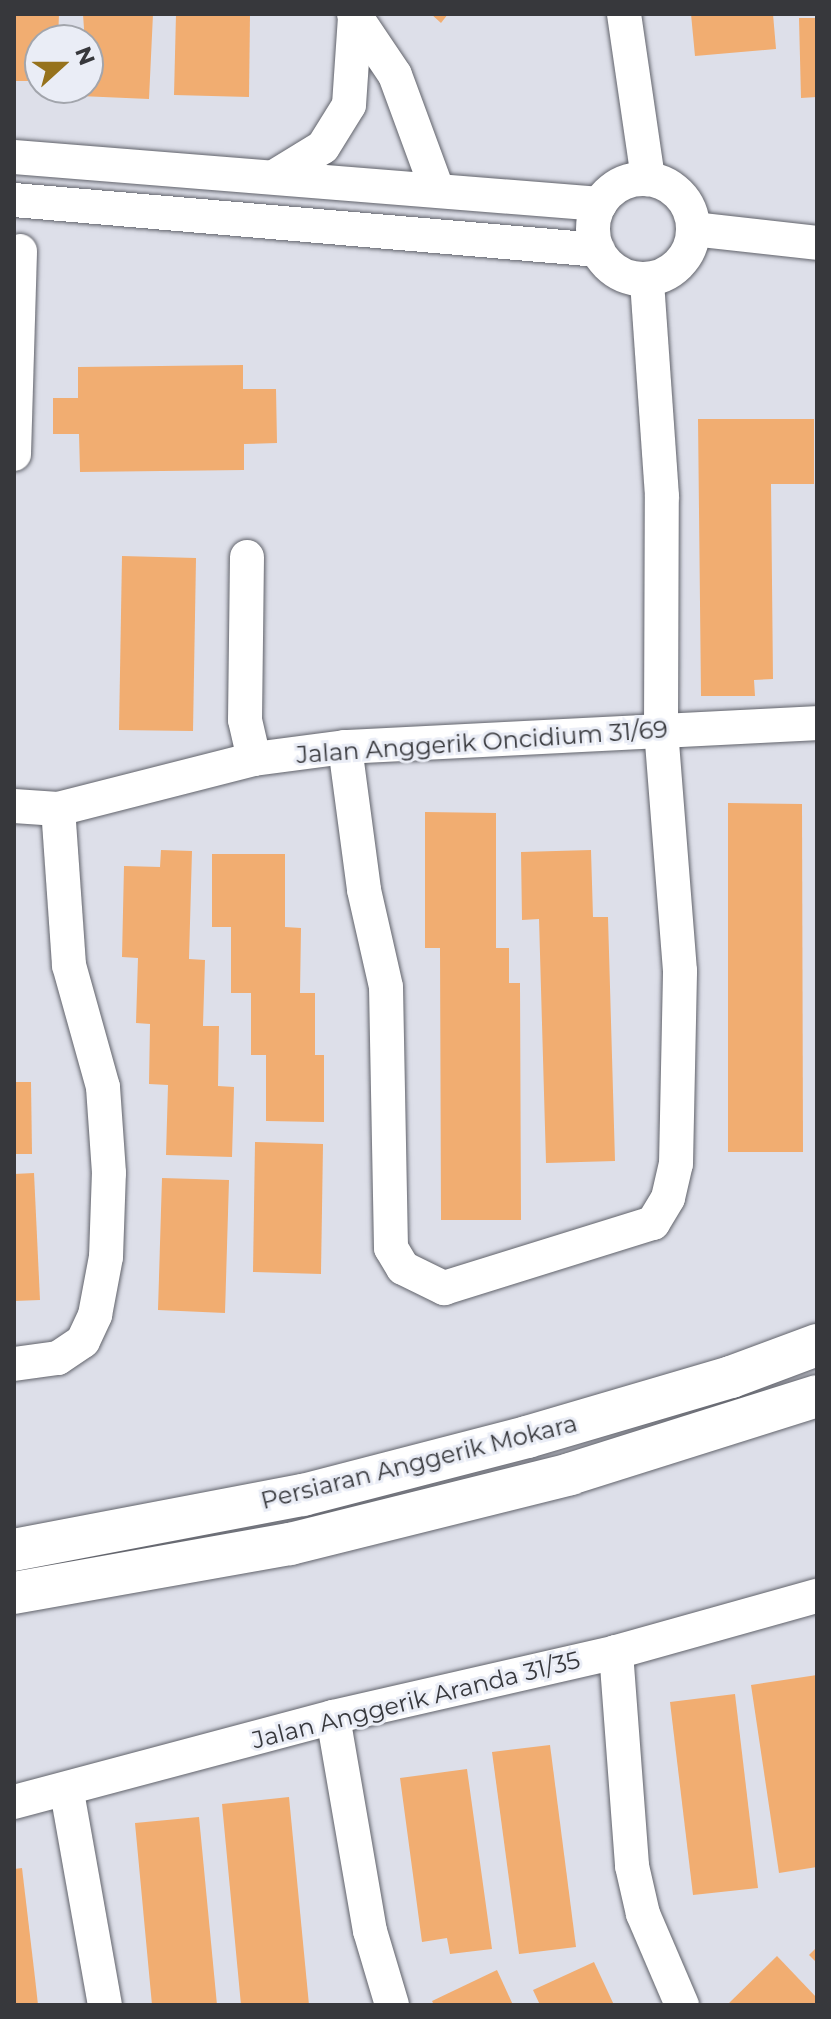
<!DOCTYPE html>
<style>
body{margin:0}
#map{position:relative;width:831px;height:2019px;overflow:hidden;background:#dddfe9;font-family:Montserrat,sans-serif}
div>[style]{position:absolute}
.building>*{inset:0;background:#f1ad71}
.roads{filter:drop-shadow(0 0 2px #61636b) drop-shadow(0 0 2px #61636b)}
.minor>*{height:34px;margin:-17px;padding:0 17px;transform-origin:17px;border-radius:17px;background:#fff}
.minor>.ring{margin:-17px;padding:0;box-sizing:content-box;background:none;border:34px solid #fff;border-radius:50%}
.major>*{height:42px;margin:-21px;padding:0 21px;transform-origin:21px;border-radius:21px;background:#fff}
span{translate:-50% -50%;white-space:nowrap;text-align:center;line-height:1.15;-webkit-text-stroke:6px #eaedf6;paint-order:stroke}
.street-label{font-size:24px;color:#37383c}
.frame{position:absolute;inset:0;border:16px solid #37383c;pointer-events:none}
.north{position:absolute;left:24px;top:24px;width:80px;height:80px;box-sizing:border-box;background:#eaedf6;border:2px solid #a2a5ac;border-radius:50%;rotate:69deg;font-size:22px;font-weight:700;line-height:32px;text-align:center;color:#37383c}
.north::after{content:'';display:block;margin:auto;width:28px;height:36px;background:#96721c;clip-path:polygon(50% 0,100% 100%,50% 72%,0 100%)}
</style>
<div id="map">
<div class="building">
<div style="clip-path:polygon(14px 14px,59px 14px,58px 40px,40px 40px,40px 81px,14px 81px)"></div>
<div style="clip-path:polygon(83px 14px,153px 14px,149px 99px,80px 96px,80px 88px,88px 88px)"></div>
<div style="clip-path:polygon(176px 14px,250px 14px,249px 97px,174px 95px)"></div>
<div style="clip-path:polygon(431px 14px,448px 14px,441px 23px)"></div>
<div style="clip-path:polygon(691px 14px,773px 14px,776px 49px,695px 56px)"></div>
<div style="clip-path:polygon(799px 18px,817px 18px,817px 97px,801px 98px)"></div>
<div style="clip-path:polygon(243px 365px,243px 389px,276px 389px,277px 443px,244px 444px,244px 470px,80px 472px,79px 434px,53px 434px,53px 398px,78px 398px,78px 367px)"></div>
<div style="clip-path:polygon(698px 419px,814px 419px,814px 484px,771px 484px,773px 679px,754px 680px,755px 696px,701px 696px)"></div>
<div style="clip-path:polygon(122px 556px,196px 558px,193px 731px,119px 730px)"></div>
<div style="clip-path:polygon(728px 803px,802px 804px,803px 1152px,728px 1152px)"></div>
<div style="clip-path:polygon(425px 812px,496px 813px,496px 948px,509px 948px,509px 983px,520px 983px,521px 1220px,441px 1220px,440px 948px,425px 948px)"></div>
<div style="clip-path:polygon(161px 850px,192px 851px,189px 959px,205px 960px,203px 1026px,219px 1026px,218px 1086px,234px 1087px,232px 1157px,166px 1155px,168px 1085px,149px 1084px,150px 1024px,136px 1023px,138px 958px,122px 957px,124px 866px,160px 867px)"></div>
<div style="clip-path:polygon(591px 850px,593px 917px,608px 917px,615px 1161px,546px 1163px,539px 919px,522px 920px,521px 852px)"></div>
<div style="clip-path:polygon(212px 854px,285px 854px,285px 927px,301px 928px,300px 993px,315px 993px,315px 1055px,324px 1055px,324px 1122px,266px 1121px,266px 1055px,251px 1055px,251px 993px,231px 993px,231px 927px,212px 927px)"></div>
<div style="clip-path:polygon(14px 1082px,31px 1082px,32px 1154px,14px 1154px)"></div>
<div style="clip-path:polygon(255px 1142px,323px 1144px,321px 1274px,253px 1272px)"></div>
<div style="clip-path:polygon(34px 1173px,40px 1300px,14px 1301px,14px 1174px)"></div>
<div style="clip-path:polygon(162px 1178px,229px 1180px,225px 1313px,158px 1310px)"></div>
<div style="clip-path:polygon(817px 1675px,817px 1867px,779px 1873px,751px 1685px)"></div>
<div style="clip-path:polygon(735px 1694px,758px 1888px,693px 1895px,670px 1702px)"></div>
<div style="clip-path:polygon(550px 1745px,576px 1947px,519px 1954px,492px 1752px)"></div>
<div style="clip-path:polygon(467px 1769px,492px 1949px,450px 1954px,447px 1938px,422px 1942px,400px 1778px)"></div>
<div style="clip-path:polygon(289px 1797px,309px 2005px,241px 2005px,222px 1804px)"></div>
<div style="clip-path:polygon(199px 1817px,217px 2005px,152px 2005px,135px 1823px)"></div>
<div style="clip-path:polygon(22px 1868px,35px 1978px,38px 2005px,14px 2005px,14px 1869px)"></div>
<div style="clip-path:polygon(817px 1947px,817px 1963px,809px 1955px)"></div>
<div style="clip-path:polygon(777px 1956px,817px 1998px,817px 2005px,727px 2005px)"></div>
<div style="clip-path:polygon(594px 1962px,614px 2005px,540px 2005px,533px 1990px)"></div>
<div style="clip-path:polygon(497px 1970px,513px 2005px,434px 2005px,432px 2001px)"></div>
</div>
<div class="roads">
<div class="minor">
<div style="left:354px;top:14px;width:73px;rotate:56.1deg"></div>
<div style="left:395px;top:75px;width:121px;rotate:69.8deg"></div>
<div style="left:624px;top:14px;width:167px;rotate:81.7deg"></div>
<div style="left:14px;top:157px;width:588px;rotate:4.59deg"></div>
<div style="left:274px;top:177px;width:57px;rotate:-31.5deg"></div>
<div style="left:323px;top:147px;width:49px;rotate:-58.2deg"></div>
<div style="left:349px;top:105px;width:89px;rotate:-86.1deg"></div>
<div class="ring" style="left:593px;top:179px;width:66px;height:66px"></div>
<div style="left:14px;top:200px;width:586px;rotate:4.89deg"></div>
<div style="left:693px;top:229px;width:125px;rotate:6.4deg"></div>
<div style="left:14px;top:454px;width:203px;rotate:-88.3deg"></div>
<div style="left:247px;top:557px;width:163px;rotate:90.7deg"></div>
<div style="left:245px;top:720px;width:40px;rotate:77deg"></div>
<div style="left:345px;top:747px;width:144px;rotate:82.4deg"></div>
<div style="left:364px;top:890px;width:99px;rotate:77.2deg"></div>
<div style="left:386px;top:987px;width:261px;rotate:88.9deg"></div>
<div style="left:391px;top:1248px;width:23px;rotate:59deg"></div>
<div style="left:403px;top:1268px;width:46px;rotate:26deg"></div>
<div style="left:444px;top:1288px;width:219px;rotate:-17.3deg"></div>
<div style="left:653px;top:1223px;width:29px;rotate:-59deg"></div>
<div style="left:668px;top:1198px;width:35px;rotate:-77deg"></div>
<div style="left:676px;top:1164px;width:193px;rotate:-88.8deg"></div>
<div style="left:680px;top:971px;width:242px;rotate:-94.5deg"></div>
<div style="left:661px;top:730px;width:234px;rotate:-89.8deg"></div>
<div style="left:662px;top:496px;width:217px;rotate:-94deg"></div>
<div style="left:14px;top:806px;width:44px;rotate:3.9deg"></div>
<div style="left:58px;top:809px;width:202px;rotate:-14.3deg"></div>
<div style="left:254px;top:759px;width:92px;rotate:-7.5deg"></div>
<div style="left:345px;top:747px;width:473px;rotate:-2.9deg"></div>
<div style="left:14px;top:1364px;width:44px;rotate:-7.8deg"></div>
<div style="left:58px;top:1358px;width:30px;rotate:-34deg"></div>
<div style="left:83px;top:1341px;width:29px;rotate:-65deg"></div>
<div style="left:95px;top:1315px;width:59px;rotate:-79.3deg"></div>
<div style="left:106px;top:1257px;width:84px;rotate:-88deg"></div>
<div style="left:109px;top:1173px;width:86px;rotate:-94deg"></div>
<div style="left:103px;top:1087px;width:127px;rotate:-105.6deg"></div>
<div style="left:69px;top:965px;width:156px;rotate:-94deg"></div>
<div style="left:616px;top:1652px;width:215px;rotate:85.7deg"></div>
<div style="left:632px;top:1866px;width:49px;rotate:77.1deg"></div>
<div style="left:643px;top:1914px;width:99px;rotate:66.8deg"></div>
<div style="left:333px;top:1717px;width:217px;rotate:80.2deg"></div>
<div style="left:370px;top:1931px;width:77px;rotate:73.4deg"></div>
<div style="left:67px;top:1792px;width:216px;rotate:79.9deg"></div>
<div style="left:14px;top:1802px;width:330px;rotate:-14.9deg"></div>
<div style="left:333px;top:1717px;width:290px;rotate:-12.9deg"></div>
<div style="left:616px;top:1652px;width:209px;rotate:-15.6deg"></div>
</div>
<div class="major">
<div style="left:14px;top:1550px;width:294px;rotate:-10.8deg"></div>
<div style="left:303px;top:1495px;width:231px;rotate:-14.5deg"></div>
<div style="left:527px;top:1437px;width:213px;rotate:-16.4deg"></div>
<div style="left:731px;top:1377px;width:92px;rotate:-20.4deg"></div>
<div style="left:14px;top:1593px;width:280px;rotate:-10.1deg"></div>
<div style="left:290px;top:1544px;width:289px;rotate:-14deg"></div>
<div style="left:570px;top:1474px;width:259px;rotate:-17.5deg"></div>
</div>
</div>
<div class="street-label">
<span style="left:482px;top:742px;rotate:-4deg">Jalan Anggerik Oncidium 31/69</span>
<span style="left:419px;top:1462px;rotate:-14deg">Persiaran Anggerik Mokara</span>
<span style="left:416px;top:1700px;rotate:-14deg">Jalan Anggerik Aranda 31/35</span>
</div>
<div class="frame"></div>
<div class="north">N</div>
</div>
